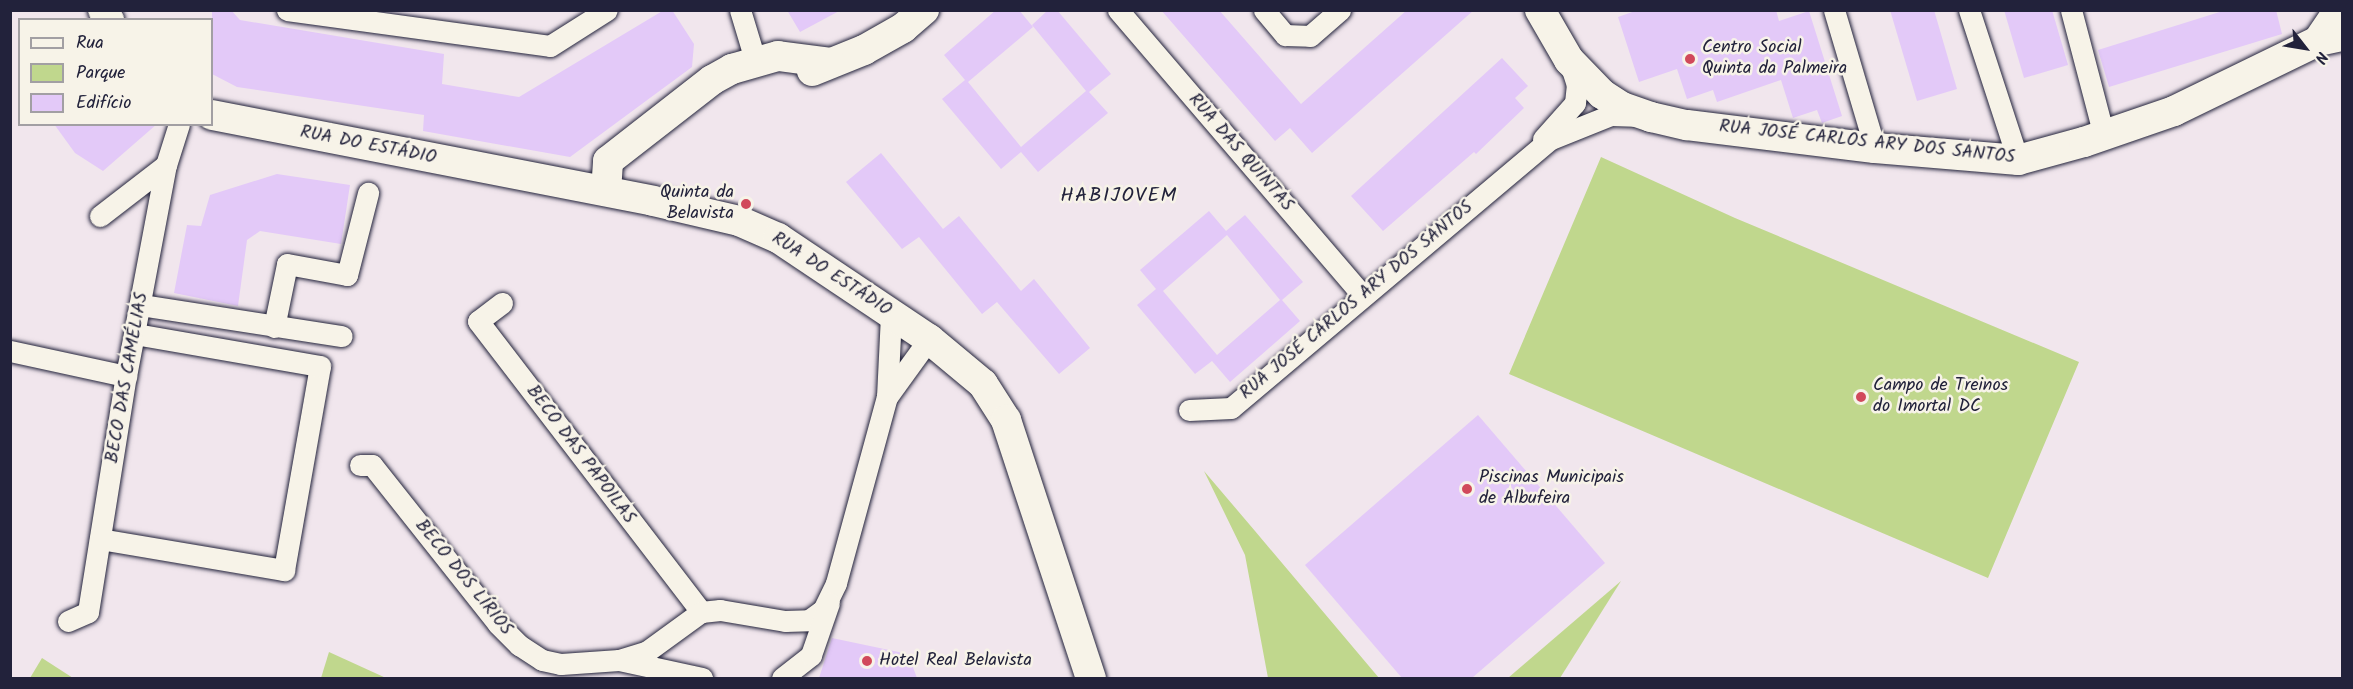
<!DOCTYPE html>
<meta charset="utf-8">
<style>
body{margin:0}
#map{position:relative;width:2353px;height:689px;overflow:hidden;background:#f1e6ed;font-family:Kalam,sans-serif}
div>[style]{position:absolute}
.green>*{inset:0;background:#c0d78d}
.building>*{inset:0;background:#e3c9f8}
.roads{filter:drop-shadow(0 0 2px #22223b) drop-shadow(0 0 2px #22223b)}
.street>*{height:21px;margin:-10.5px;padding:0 10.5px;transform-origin:10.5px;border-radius:10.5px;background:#f7f3e8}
.secondary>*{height:30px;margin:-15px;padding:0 15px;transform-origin:15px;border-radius:15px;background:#f7f3e8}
.dots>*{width:16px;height:16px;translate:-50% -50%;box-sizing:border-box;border:3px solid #f7f3e8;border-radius:50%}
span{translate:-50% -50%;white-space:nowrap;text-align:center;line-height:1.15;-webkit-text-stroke:5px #f7f3e8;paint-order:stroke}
.poi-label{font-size:18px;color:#22223b}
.left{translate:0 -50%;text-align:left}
.right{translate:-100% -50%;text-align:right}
.street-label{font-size:18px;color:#22223b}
.neighbourhood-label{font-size:20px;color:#22223b;letter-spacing:1.5px}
.frame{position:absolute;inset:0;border:12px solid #22223b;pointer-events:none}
.legend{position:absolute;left:18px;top:18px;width:195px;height:108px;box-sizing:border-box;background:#f7f3e8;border:2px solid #a29fa3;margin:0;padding:8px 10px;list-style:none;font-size:18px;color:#22223b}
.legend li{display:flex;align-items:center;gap:12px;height:30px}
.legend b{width:30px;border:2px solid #a29fa3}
.north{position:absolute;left:2275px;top:18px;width:60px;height:60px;-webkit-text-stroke:4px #f7f3e8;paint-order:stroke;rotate:121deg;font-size:16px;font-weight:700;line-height:24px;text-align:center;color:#22223b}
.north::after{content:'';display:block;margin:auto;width:21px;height:27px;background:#22223b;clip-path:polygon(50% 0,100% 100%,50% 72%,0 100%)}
</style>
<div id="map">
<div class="green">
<div style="clip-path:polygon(1601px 157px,1735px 218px,2079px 362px,1988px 578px,1509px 374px)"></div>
<div style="clip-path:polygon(1204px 471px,1255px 531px,1379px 678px,1268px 678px,1245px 555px)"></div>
<div style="clip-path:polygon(1621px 581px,1560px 678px,1508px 678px)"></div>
<div style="clip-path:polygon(329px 652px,386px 678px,321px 678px)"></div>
<div style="clip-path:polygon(42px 658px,73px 678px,30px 678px)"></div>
</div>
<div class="building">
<div style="clip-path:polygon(212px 10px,231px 10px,240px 20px,444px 54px,442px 84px,519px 97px,664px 10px,672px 10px,694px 44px,692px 67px,570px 157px,423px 131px,424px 115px,237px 87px,212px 74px)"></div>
<div style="clip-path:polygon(787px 10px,841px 10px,800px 32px)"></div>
<div style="clip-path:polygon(996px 10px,1019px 10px,1033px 27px,968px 82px,1021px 147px,1086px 91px,1032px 25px,1048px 10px,1057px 10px,1111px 74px,1089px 92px,1108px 113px,1038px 172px,1021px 152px,1001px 169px,942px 99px,965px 80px,944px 55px)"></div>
<div style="clip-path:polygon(1161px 10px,1219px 10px,1301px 104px,1407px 10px,1474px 10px,1312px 153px,1290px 128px,1275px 141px)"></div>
<div style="clip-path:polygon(1638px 10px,1776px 10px,1779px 21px,1809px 11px,1842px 116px,1822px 123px,1817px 110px,1793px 118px,1781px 80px,1717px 102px,1713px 90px,1687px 99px,1677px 69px,1639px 82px,1618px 17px)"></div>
<div style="clip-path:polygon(1890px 10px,1934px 10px,1957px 89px,1917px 101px)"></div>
<div style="clip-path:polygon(2004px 10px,2052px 10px,2068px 65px,2024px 78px)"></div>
<div style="clip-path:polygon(2226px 10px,2276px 10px,2282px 34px,2109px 87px,2098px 50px)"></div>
<div style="clip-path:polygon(1502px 58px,1528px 86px,1515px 98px,1524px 108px,1476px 154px,1474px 152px,1383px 231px,1351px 196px)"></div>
<div style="clip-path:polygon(54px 124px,157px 124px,103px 171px,75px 153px)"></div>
<div style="clip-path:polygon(881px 153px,943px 229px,959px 216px,1021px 291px,1034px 279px,1090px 348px,1059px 374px,997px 302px,982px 314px,919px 237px,902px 249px,846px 182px)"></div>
<div style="clip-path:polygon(277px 174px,350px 185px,341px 244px,260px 231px,247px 240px,238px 306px,174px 293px,187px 225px,201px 226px,210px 195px)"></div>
<div style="clip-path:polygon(evenodd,1209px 211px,1226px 231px,1245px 215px,1303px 282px,1282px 300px,1300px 321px,1230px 382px,1212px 361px,1195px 374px,1137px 305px,1156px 289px,1140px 270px,1209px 211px,1227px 235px,1280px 300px,1217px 355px,1163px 291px,1227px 235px)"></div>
<div style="clip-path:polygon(1478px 415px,1605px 563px,1472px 678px,1402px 678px,1305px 565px)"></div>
<div style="clip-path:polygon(832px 638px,908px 654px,917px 678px,819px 678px)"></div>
</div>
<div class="roads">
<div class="street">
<div style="left:287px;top:10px;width:265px;rotate:7.8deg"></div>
<div style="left:550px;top:46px;width:67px;rotate:-32.3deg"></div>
<div style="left:740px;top:10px;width:55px;rotate:73.2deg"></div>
<div style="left:1118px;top:10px;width:375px;rotate:49.4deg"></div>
<div style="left:1264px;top:10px;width:33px;rotate:50deg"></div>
<div style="left:1285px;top:35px;width:25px;rotate:2deg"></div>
<div style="left:1310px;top:36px;width:40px;rotate:-41deg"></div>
<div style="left:1834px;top:10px;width:144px;rotate:73.5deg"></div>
<div style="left:1969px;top:10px;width:158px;rotate:71.9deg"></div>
<div style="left:2071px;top:10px;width:130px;rotate:75.3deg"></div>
<div style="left:1543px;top:139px;width:48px;rotate:-48.4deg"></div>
<div style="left:1575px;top:103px;width:18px;rotate:-84deg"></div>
<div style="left:1577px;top:85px;width:23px;rotate:-108deg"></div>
<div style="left:100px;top:216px;width:83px;rotate:-37.7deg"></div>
<div style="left:502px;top:303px;width:30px;rotate:143deg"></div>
<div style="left:478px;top:321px;width:367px;rotate:52.5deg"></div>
<div style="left:141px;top:305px;width:203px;rotate:8.8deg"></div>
<div style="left:274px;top:327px;width:64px;rotate:-78.3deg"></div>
<div style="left:287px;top:264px;width:61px;rotate:10.4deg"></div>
<div style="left:347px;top:275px;width:85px;rotate:-75.6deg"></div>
<div style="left:10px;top:351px;width:119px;rotate:12.2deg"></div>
<div style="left:887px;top:397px;width:72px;rotate:-54.1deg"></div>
<div style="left:1189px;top:410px;width:42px;rotate:-2.7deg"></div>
<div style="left:1231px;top:408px;width:418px;rotate:-40.1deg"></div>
<div style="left:1551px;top:139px;width:65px;rotate:-21.8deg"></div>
<div style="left:1611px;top:115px;width:24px;rotate:2deg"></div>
<div style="left:360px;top:465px;width:12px"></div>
<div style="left:372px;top:465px;width:203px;rotate:51.6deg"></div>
<div style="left:498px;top:624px;width:30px;rotate:45deg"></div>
<div style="left:519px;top:645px;width:27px;rotate:33deg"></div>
<div style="left:542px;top:660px;width:19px;rotate:12deg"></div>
<div style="left:561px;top:664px;width:58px;rotate:-3.9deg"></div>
<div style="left:619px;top:660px;width:28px;rotate:-17deg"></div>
<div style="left:646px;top:652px;width:68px;rotate:-36deg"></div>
<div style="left:701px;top:612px;width:19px;rotate:-6deg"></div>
<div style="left:720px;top:610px;width:66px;rotate:9.6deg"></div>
<div style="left:785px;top:621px;width:24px;rotate:-2deg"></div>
<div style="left:809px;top:620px;width:17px;rotate:-36deg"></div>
<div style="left:823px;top:610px;width:30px;rotate:-64deg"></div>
<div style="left:836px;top:583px;width:193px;rotate:-74.7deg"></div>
<div style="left:887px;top:397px;width:83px;rotate:-87.2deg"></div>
<div style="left:100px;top:539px;width:187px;rotate:9.6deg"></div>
<div style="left:284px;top:570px;width:207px;rotate:-80deg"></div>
<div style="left:320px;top:366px;width:188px;rotate:-170.2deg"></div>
<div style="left:68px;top:621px;width:22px;rotate:-24deg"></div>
<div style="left:88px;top:612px;width:239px;rotate:-80.9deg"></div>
<div style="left:126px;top:376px;width:215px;rotate:-79.3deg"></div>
<div style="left:166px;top:165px;width:43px;rotate:-72.4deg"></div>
<div style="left:619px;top:660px;width:85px;rotate:12.2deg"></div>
<div style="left:782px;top:678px;width:37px;rotate:-38deg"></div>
<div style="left:811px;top:655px;width:55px;rotate:-70.9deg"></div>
</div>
<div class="secondary">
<div style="left:103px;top:10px;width:12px;rotate:59deg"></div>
<div style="left:1540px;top:10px;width:58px;rotate:59.9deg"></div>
<div style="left:1569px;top:60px;width:47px;rotate:45.9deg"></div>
<div style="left:1602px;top:94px;width:24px;rotate:33deg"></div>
<div style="left:1622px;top:107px;width:31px;rotate:19deg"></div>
<div style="left:1651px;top:117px;width:37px;rotate:13deg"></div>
<div style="left:1687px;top:125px;width:189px;rotate:7deg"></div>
<div style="left:1875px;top:148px;width:144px;rotate:4.8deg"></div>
<div style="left:2018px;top:160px;width:68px;rotate:-15.3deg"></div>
<div style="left:2084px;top:142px;width:95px;rotate:-19deg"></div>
<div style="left:2174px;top:111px;width:160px;rotate:-25.9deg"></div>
<div style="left:2318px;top:41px;width:25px;rotate:-12deg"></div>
<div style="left:2318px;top:41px;width:37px;rotate:-56deg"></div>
<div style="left:812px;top:71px;width:56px;rotate:-22deg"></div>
<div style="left:864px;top:50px;width:45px;rotate:-29.4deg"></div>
<div style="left:903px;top:28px;width:28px;rotate:-41deg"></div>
<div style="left:212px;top:115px;width:449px;rotate:11deg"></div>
<div style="left:653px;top:201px;width:88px;rotate:13.1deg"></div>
<div style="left:739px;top:221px;width:43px;rotate:23.6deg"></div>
<div style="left:778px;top:238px;width:182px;rotate:33.8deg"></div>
<div style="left:929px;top:339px;width:70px;rotate:39.8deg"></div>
<div style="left:983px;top:384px;width:43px;rotate:57.4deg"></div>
<div style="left:1006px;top:420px;width:272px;rotate:71.8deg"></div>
<div style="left:606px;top:191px;width:30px;rotate:-86deg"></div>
<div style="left:608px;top:161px;width:132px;rotate:-37.9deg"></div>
<div style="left:712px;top:80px;width:23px;rotate:-29deg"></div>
<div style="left:732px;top:69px;width:48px;rotate:-15.8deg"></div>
<div style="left:778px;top:56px;width:53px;rotate:7.5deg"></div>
</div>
</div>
<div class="dots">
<div style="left:1690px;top:59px;background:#d1495b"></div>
<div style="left:746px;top:204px;background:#d1495b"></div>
<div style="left:1861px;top:397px;background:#d1495b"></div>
<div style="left:1467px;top:489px;background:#d1495b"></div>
<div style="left:867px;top:661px;background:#d1495b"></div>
</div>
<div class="poi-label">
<span class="left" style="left:1702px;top:59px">Centro Social<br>Quinta da Palmeira</span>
<span class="right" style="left:734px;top:204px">Quinta da<br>Belavista</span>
<span class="left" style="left:1873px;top:397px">Campo de Treinos<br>do Imortal DC</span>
<span class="left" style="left:1479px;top:489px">Piscinas Municipais<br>de Albufeira</span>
<span class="left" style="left:879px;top:661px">Hotel Real Belavista</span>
</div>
<div class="street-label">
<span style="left:1867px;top:143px;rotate:6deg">RUA JOSÉ CARLOS ARY DOS SANTOS</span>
<span style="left:368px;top:146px;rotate:11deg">RUA DO ESTÁDIO</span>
<span style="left:1240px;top:153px;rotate:49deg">RUA DAS QUINTAS</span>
<span style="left:831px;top:275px;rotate:33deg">RUA DO ESTÁDIO</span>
<span style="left:1357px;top:301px;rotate:-40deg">RUA JOSÉ CARLOS ARY DOS SANTOS</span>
<span style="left:128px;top:378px;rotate:-80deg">BECO DAS CAMÉLIAS</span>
<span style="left:580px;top:455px;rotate:53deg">BECO DAS PAPOILAS</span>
<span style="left:463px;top:578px;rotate:51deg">BECO DOS LÍRIOS</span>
</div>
<div class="neighbourhood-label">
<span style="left:1119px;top:196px">HABIJOVEM</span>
</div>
<div class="frame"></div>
<ul class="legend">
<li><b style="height:8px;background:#f7f3e8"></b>Rua</li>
<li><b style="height:16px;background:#c0d78d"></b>Parque</li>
<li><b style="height:16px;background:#e3c9f8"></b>Edifício</li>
</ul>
<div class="north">N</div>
</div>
